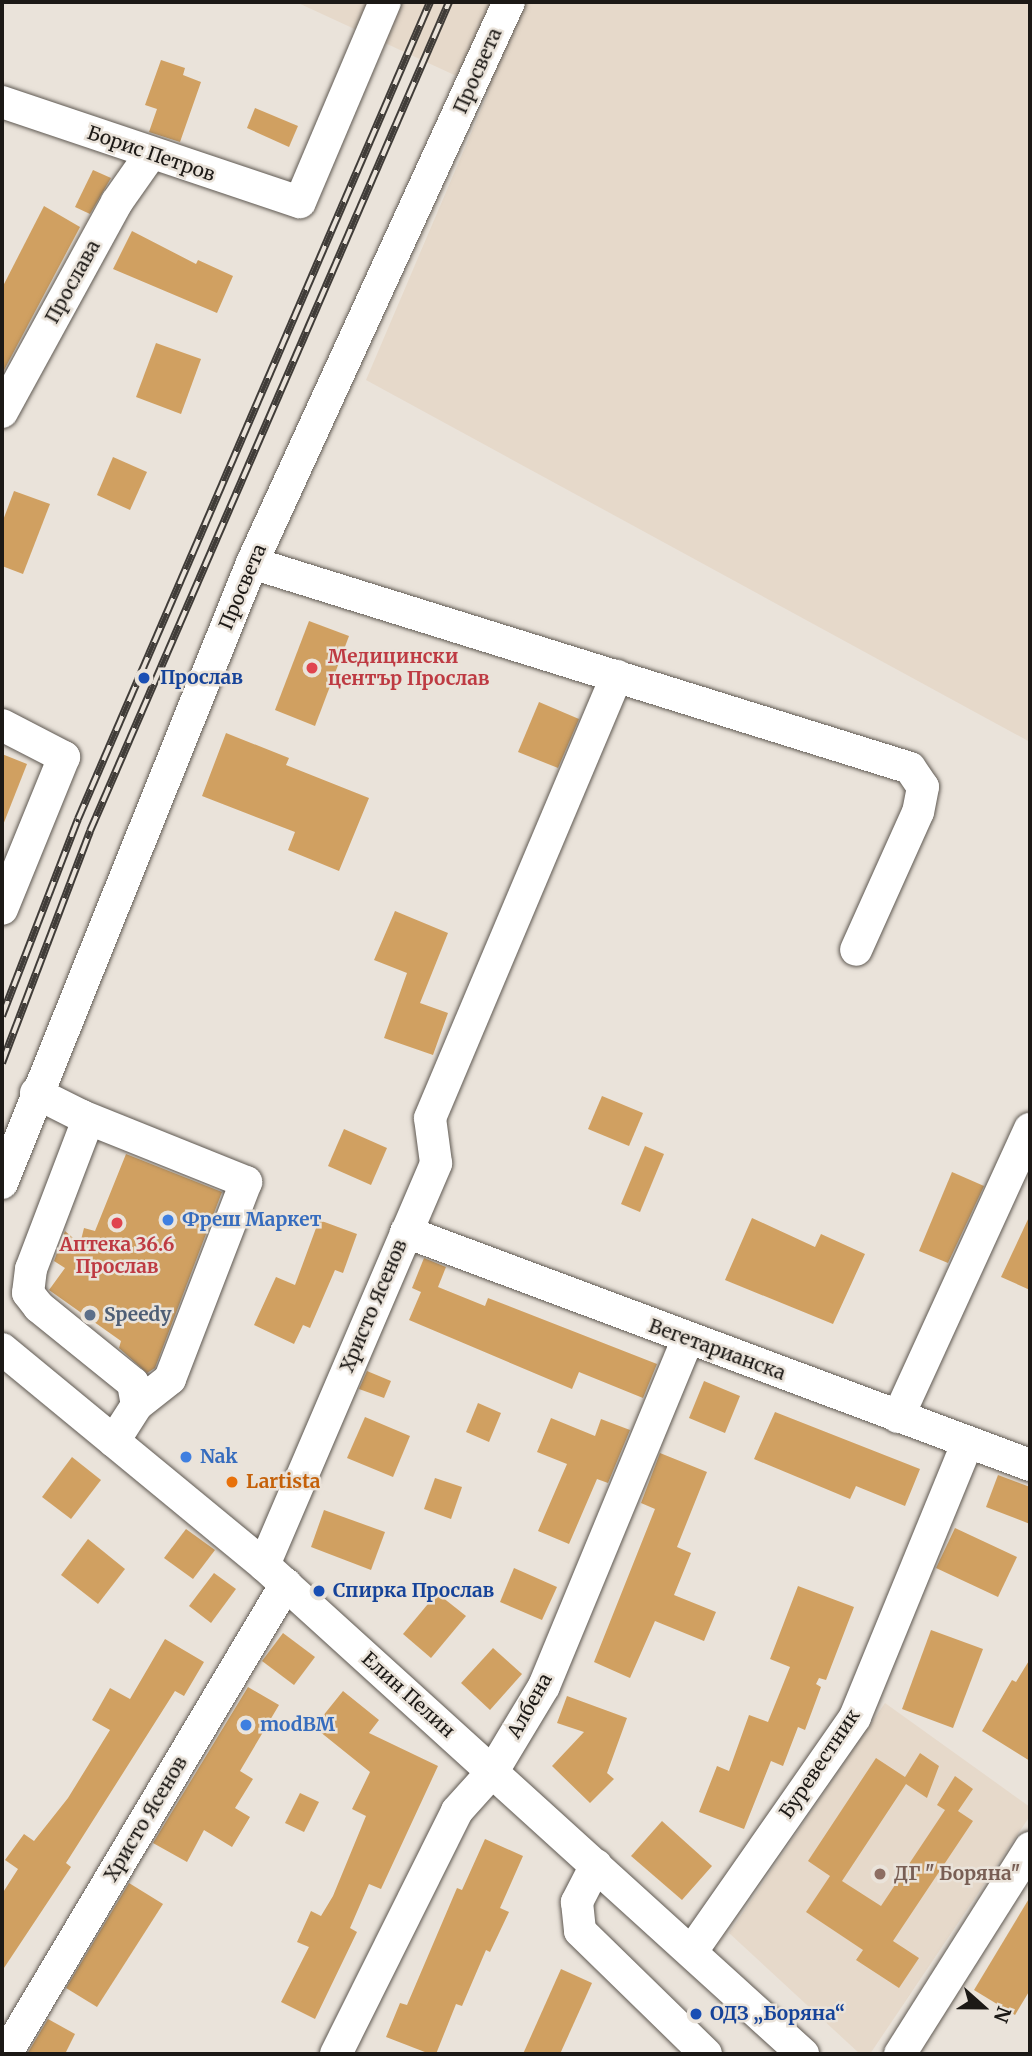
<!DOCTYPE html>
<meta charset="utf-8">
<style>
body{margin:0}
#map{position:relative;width:1032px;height:2056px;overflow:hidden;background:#eae3da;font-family:Merriweather,serif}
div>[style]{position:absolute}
.built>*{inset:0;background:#e6d9ca}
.building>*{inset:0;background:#d0a061}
.roads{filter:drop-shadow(0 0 2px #5f5952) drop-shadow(0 0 2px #5f5952)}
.minor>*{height:32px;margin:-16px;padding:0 16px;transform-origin:16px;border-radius:16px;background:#fff}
.rail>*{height:8px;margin-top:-4px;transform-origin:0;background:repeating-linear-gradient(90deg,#eae3da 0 16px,#403c38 0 32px);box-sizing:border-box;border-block:2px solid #403c38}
.dots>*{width:19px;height:19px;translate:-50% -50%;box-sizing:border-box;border:4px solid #eae3da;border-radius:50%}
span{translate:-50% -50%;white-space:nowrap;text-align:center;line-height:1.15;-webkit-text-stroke:5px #eae3da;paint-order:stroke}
.street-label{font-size:19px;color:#1c1916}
.health-label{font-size:19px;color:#be3a42;font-weight:700}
.left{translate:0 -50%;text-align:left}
.transit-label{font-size:19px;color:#164399;font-weight:700}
.shop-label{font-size:19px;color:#366cbe;font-weight:700}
.service-label{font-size:19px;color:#4e5e75;font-weight:700}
.food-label{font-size:19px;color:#c56008;font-weight:700}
.education-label{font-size:19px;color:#785e54;font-weight:700}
.frame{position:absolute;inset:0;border:4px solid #1c1916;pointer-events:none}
.north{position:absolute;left:948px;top:1972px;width:70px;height:70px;-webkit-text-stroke:5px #eae3da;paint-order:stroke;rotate:111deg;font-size:19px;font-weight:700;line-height:28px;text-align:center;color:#1c1916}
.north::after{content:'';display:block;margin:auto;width:24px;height:32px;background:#1c1916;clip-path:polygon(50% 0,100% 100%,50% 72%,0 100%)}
</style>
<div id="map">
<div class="built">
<div style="clip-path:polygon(296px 2px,1030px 2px,1030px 742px,366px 380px,489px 91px)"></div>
<div style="clip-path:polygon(885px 1703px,1030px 1807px,1030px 1816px,870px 2054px,860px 2054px,729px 1933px)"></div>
</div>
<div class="building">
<div style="clip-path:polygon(161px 60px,185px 68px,183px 75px,201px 82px,180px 142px,149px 132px,157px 109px,145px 105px)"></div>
<div style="clip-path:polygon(255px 108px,298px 126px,289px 147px,247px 128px)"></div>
<div style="clip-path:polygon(93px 170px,111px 178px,90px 214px,75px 207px)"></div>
<div style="clip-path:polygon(44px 206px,80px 227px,2px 374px,2px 288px)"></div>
<div style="clip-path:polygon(132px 231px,196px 264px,198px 260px,233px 276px,217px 313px,113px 269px)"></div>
<div style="clip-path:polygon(156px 343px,201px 359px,181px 414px,136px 397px)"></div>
<div style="clip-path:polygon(113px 457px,147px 472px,130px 510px,97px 495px)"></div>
<div style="clip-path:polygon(14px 491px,50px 504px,23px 574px,2px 566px,2px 523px)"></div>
<div style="clip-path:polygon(309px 621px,349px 636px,315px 726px,275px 710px)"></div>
<div style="clip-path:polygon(539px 702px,579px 719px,558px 768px,518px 752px)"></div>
<div style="clip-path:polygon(226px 733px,289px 758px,286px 765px,369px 798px,339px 871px,288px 850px,295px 832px,202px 796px)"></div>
<div style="clip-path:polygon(2px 754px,27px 764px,3px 825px,2px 825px)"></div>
<div style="clip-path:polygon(395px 911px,448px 933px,420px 1003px,448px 1013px,433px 1055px,384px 1038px,407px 973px,374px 960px)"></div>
<div style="clip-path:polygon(602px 1096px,643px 1113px,629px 1146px,588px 1129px)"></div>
<div style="clip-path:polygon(344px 1129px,387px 1148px,371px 1185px,328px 1166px)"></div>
<div style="clip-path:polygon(645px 1146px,664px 1154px,640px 1212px,621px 1204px)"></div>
<div style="clip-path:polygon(126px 1154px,222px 1192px,155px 1368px,147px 1373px,119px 1348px,121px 1341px,49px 1290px,65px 1268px,54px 1261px,65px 1231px,80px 1244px,84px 1228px,95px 1231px)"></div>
<div style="clip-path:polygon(952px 1172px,984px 1186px,948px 1263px,919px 1251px)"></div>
<div style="clip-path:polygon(1030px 1215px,1030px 1290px,1001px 1277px)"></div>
<div style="clip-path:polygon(752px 1218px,815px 1247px,821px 1234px,865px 1254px,833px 1324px,725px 1280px)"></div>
<div style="clip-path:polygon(319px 1220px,357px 1234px,343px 1273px,335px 1270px,310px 1328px,303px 1325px,294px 1344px,254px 1325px,276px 1277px,295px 1285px)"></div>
<div style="clip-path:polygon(424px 1258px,446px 1267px,438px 1287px,485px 1306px,488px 1298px,657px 1364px,643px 1398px,579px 1372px,572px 1389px,409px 1320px,421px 1292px,412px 1288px)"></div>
<div style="clip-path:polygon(367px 1371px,391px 1381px,384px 1398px,359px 1389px)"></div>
<div style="clip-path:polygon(704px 1381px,740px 1396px,725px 1433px,689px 1418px)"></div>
<div style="clip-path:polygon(478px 1403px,501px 1413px,489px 1442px,466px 1432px)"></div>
<div style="clip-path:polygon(775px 1412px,920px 1469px,905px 1506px,856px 1486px,850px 1499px,754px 1459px)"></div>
<div style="clip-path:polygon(365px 1417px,410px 1436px,393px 1477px,347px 1458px)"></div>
<div style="clip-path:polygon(551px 1418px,595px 1436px,601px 1419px,630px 1430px,608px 1483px,597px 1479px,569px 1544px,538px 1531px,567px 1464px,537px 1452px)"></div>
<div style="clip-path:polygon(660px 1453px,707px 1472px,677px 1547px,691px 1553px,674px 1595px,716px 1612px,704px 1641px,655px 1621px,630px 1678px,594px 1662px,655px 1509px,641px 1503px)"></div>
<div style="clip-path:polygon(72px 1457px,101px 1480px,71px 1519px,42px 1497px)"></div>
<div style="clip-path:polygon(998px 1475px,1030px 1487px,1030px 1524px,986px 1507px)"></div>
<div style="clip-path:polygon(435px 1478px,462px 1487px,451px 1519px,424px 1509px)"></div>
<div style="clip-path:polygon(324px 1510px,385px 1532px,371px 1570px,311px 1547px)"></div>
<div style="clip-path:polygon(955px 1528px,1017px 1557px,998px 1597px,936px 1568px)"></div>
<div style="clip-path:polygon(186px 1529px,215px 1550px,193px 1579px,164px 1558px)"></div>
<div style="clip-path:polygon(88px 1539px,125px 1569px,98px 1604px,61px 1575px)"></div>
<div style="clip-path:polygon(514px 1568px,557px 1587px,542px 1620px,500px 1602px)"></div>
<div style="clip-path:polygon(214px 1573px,236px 1589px,211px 1623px,189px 1606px)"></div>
<div style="clip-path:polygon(798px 1586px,854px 1607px,826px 1680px,819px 1678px,816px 1684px,821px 1687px,805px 1730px,798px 1727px,783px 1766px,771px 1761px,744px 1829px,699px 1812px,717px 1766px,729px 1771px,749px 1715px,768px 1722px,790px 1667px,770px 1659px)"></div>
<div style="clip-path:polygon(437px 1593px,466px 1616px,431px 1658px,403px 1634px)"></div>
<div style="clip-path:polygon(931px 1630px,983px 1649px,953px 1728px,902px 1709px)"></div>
<div style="clip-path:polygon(283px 1633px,315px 1657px,294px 1685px,262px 1661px)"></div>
<div style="clip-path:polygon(165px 1639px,204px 1662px,184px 1696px,175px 1691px,66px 1863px,71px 1867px,2px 1971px,2px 1894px,18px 1869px,5px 1860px,24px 1834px,34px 1841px,68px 1798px,110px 1730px,92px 1720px,110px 1688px,130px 1699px)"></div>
<div style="clip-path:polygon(493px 1648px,522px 1674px,490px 1710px,461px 1683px)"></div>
<div style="clip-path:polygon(1030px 1659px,1030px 1761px,982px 1731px,1012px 1680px,1016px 1682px)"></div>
<div style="clip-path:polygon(248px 1687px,279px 1705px,240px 1771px,253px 1779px,235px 1808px,250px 1817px,232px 1847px,204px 1830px,187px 1862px,153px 1843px)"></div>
<div style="clip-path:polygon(343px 1691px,379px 1720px,369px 1733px,438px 1766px,381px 1889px,369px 1884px,350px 1928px,357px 1932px,315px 2019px,281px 2002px,309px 1947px,297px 1942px,311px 1911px,321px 1916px,333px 1896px,366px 1816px,352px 1809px,370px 1772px,314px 1727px)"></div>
<div style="clip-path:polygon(567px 1696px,627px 1718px,607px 1773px,614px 1779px,590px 1803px,552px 1766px,584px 1732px,557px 1723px)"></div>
<div style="clip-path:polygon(920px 1753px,939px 1766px,927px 1798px,906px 1784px,842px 1881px,881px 1906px,945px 1810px,937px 1805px,955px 1776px,973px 1789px,958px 1811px,973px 1821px,893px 1941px,919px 1958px,899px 1988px,856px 1960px,863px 1950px,806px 1912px,830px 1876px,808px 1861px,876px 1758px,905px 1777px)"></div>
<div style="clip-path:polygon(300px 1793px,319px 1802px,304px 1832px,285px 1823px)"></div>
<div style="clip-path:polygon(662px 1821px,712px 1866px,682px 1900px,631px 1856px)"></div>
<div style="clip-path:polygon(485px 1839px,523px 1856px,500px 1908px,509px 1912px,490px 1952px,486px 1950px,462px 2006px,456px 2004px,436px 2054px,430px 2054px,386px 2037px,400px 2003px,407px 2005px,457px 1888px,462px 1890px)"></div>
<div style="clip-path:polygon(129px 1883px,163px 1904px,97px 2007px,66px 1988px)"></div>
<div style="clip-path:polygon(1030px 1897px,1030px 1990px,1015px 2015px,974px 1990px)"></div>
<div style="clip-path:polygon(561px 1969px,592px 1983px,560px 2054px,523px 2054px)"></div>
<div style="clip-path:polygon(48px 2019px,75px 2034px,65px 2054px,27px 2054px)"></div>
</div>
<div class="roads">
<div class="minor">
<div style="left:2px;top:102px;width:314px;rotate:18.6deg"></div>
<div style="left:300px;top:202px;width:217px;rotate:-67deg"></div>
<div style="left:2px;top:412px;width:239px;rotate:-61.3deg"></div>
<div style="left:117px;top:202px;width:57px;rotate:-54.9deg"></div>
<div style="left:252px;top:563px;width:689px;rotate:17.3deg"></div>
<div style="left:910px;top:768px;width:23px;rotate:56deg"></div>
<div style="left:923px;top:787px;width:25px;rotate:101deg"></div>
<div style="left:918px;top:812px;width:151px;rotate:114.2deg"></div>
<div style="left:2px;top:725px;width:70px;rotate:27.3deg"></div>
<div style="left:64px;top:757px;width:164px;rotate:112.2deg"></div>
<div style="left:36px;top:1093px;width:51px;rotate:26.6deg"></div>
<div style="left:82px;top:1116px;width:10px;rotate:66deg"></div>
<div style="left:86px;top:1125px;width:154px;rotate:110.9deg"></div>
<div style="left:31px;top:1269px;width:24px;rotate:97deg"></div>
<div style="left:28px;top:1293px;width:18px;rotate:52deg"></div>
<div style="left:39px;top:1307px;width:121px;rotate:39deg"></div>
<div style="left:133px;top:1383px;width:22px;rotate:80deg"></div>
<div style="left:137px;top:1405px;width:43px;rotate:122.6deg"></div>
<div style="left:82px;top:1116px;width:177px;rotate:21.9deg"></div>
<div style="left:246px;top:1182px;width:211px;rotate:111.1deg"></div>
<div style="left:170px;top:1379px;width:42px;rotate:141.8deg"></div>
<div style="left:2px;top:1183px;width:669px;rotate:-68.04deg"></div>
<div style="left:252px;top:563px;width:617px;rotate:-65.39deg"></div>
<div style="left:406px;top:1232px;width:666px;rotate:20.48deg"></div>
<div style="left:2px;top:1349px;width:340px;rotate:39.5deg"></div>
<div style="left:264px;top:1565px;width:728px;rotate:42.22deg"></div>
<div style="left:898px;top:1417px;width:317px;rotate:-65.4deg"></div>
<div style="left:264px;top:1565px;width:437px;rotate:-66.8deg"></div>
<div style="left:436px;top:1163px;width:45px;rotate:-97.6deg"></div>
<div style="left:430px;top:1118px;width:480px;rotate:-67.1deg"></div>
<div style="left:596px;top:1865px;width:42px;rotate:117.2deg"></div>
<div style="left:577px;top:1902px;width:29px;rotate:84deg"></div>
<div style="left:580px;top:1931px;width:176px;rotate:44.3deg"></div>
<div style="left:692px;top:1951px;width:285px;rotate:-55.1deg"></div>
<div style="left:855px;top:1717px;width:295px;rotate:-67.7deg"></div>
<div style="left:6px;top:2054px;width:547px;rotate:-59.22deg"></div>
<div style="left:336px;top:2054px;width:271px;rotate:-63.5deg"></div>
<div style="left:457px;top:1811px;width:54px;rotate:-48deg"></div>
<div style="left:493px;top:1771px;width:99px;rotate:-59deg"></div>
<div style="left:544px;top:1686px;width:374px;rotate:-67.5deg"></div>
<div style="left:900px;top:2054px;width:244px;rotate:-57.7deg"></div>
</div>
</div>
<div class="rail">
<div style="left:2px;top:1016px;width:211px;rotate:-68.9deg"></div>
<div style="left:78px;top:819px;width:890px;rotate:-66.69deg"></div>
<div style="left:2px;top:1063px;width:248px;rotate:-69.2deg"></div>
<div style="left:90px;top:831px;width:903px;rotate:-66.58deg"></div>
</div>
<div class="dots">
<div style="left:312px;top:668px;background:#e0444e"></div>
<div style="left:144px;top:678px;background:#1a4fb4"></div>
<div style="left:168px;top:1220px;background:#3f7fe0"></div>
<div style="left:117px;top:1223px;background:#e0444e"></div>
<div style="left:90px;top:1315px;background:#5c6f8a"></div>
<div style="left:186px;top:1457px;background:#3f7fe0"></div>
<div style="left:232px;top:1482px;background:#e8710a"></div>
<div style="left:319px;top:1591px;background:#1a4fb4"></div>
<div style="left:246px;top:1725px;background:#3f7fe0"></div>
<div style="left:880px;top:1874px;background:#8d6e63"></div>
<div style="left:696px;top:2014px;background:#1a4fb4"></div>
</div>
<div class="street-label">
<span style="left:478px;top:71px;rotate:-66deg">Просвета</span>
<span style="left:151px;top:154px;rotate:19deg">Борис Петров</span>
<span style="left:73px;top:282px;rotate:-61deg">Прослава</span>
<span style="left:243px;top:587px;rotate:-67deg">Просвета</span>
<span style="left:374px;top:1306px;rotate:-67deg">Христо Ясенов</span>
<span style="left:717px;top:1350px;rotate:20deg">Вегетарианска</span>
<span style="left:408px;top:1695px;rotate:42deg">Елин Пелин</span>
<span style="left:530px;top:1706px;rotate:-61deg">Албена</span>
<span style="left:820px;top:1764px;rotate:-56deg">Буревестник</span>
<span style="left:146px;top:1819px;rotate:-59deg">Христо Ясенов</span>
</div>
<div class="health-label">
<span class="left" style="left:328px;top:668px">Медицински<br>център Прослав</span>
<span style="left:117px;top:1256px">Аптека 36.6<br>Прослав</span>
</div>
<div class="transit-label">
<span class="left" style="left:160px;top:678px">Прослав</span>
<span class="left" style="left:333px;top:1591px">Спирка Прослав</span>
<span class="left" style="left:710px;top:2014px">ОДЗ „Боряна“</span>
</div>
<div class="shop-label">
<span class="left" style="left:182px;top:1220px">Фреш Маркет</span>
<span class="left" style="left:200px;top:1457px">Nak</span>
<span class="left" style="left:260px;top:1725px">modBM</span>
</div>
<div class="service-label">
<span class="left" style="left:104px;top:1315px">Speedy</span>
</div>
<div class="food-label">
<span class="left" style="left:246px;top:1482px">Lartista</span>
</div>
<div class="education-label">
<span class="left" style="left:894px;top:1874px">ДГ " Боряна"</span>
</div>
<div class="frame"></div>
<div class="north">N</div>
</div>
